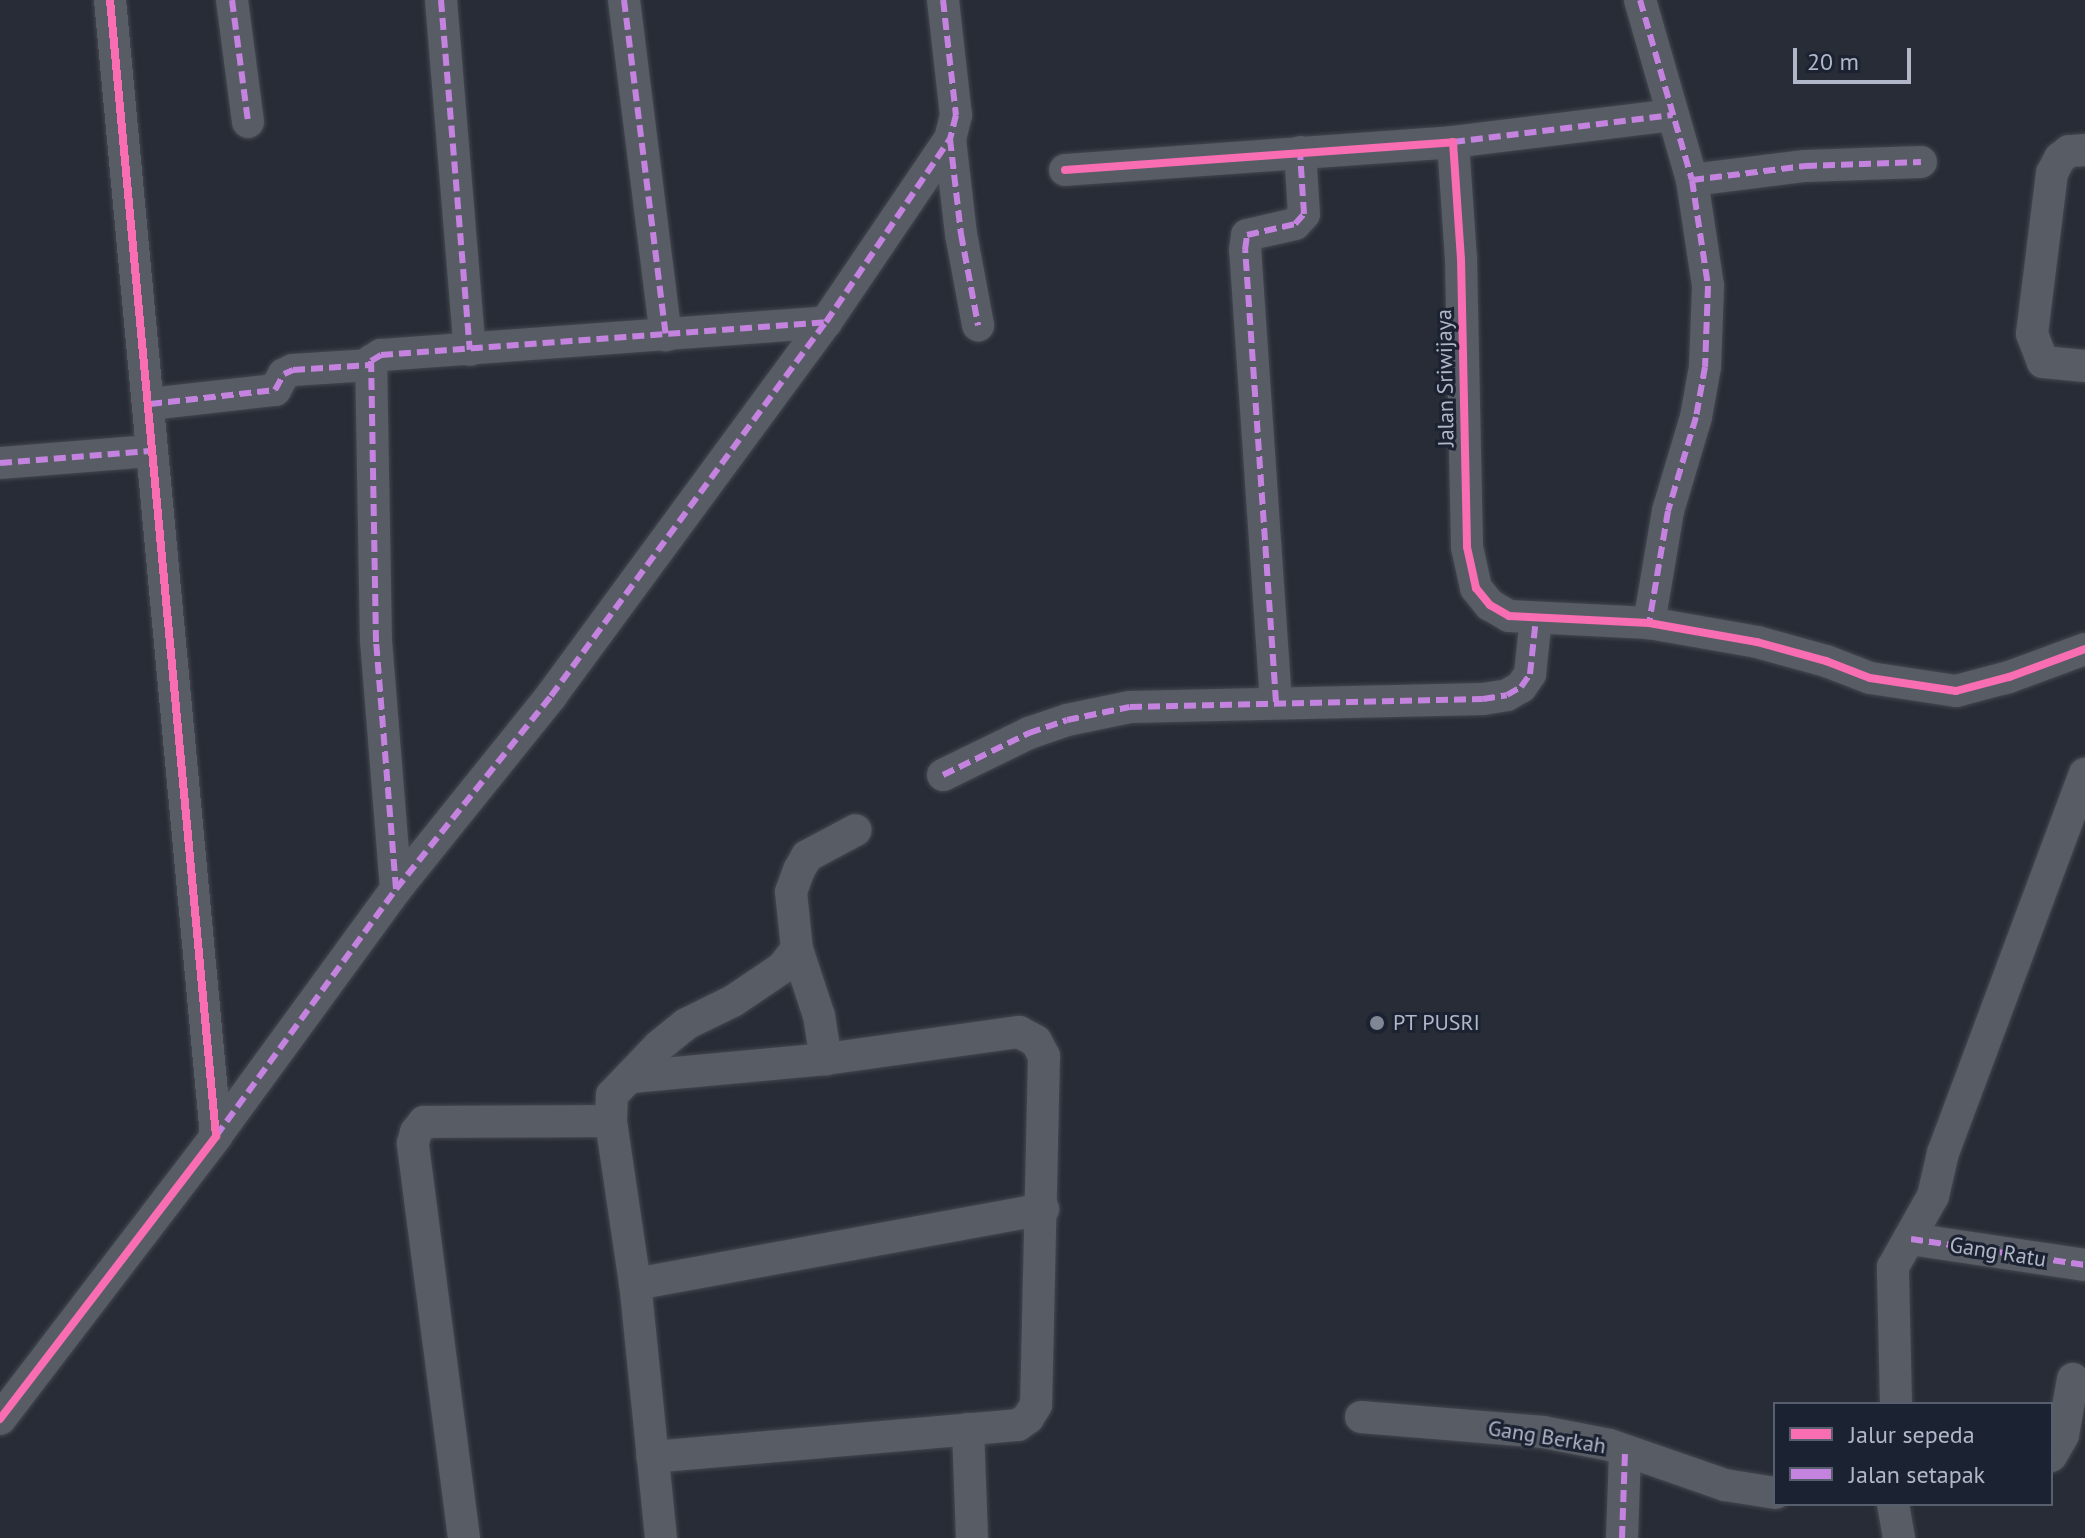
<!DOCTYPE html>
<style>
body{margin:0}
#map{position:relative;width:2085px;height:1538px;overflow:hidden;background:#282c36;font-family:"PT Sans",sans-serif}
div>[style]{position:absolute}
.roads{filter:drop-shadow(0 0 2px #44474f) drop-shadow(0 0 2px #44474f)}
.street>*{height:32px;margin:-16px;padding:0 16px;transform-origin:16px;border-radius:16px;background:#585c65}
.quiet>*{height:6px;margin-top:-3px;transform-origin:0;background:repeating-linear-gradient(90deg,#c483df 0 12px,transparent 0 18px)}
.cycleway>*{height:8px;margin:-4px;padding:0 4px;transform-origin:4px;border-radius:4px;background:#f96db3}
.dots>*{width:22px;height:22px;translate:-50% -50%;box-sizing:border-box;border:4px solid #1b2231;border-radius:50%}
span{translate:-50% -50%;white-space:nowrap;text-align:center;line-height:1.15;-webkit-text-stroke:6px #1b2231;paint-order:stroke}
.street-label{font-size:22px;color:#b1b7c8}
.poi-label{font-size:22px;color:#b1b7c8}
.left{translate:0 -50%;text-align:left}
.legend{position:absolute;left:1773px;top:1402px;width:280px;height:104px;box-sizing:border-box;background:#1b2231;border:2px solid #575e6d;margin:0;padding:10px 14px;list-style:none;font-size:24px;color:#b1b7c8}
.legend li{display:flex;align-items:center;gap:16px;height:40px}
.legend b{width:40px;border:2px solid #575e6d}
.scale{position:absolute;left:1793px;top:48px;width:118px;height:36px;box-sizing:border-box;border:4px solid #b1b7c8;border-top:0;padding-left:10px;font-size:24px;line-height:28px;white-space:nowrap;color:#b1b7c8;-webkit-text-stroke:6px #1b2231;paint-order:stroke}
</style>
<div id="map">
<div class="roads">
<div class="street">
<div style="left:232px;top:0;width:123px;rotate:82.5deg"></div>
<div style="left:441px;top:0;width:351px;rotate:85.3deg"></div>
<div style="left:624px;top:0;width:338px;rotate:82.9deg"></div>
<div style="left:943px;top:0;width:116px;rotate:83.6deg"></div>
<div style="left:956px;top:115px;width:25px;rotate:104deg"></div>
<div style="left:950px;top:139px;width:96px;rotate:83.4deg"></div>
<div style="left:961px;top:234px;width:93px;rotate:79.4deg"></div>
<div style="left:1640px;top:0;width:187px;rotate:73.9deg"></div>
<div style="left:1692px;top:180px;width:107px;rotate:81.4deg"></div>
<div style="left:1708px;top:286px;width:81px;rotate:92.1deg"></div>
<div style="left:1705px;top:367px;width:51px;rotate:100.2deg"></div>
<div style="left:1696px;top:417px;width:98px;rotate:106.6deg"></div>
<div style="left:1668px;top:511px;width:114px;rotate:99.6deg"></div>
<div style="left:1453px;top:142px;width:221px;rotate:-7deg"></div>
<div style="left:2085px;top:150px;width:16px;rotate:176deg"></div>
<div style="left:2069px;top:151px;width:11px;rotate:142deg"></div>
<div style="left:2060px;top:158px;width:17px;rotate:118deg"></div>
<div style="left:2052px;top:173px;width:162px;rotate:97.1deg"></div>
<div style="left:2032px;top:334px;width:30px;rotate:69deg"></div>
<div style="left:2043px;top:362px;width:42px;rotate:5.4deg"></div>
<div style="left:1065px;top:170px;width:389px;rotate:-4.1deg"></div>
<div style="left:1453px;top:142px;width:117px;rotate:86.1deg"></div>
<div style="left:1461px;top:259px;width:288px;rotate:88.8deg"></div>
<div style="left:1467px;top:547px;width:42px;rotate:77.6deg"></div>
<div style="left:1476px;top:588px;width:22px;rotate:51deg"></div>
<div style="left:1490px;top:605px;width:22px;rotate:30deg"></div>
<div style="left:1509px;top:616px;width:140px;rotate:2.9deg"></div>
<div style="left:1649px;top:623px;width:110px;rotate:10deg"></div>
<div style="left:1757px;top:642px;width:72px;rotate:15.4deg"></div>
<div style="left:1826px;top:661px;width:47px;rotate:21.1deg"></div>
<div style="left:1870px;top:678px;width:87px;rotate:8.6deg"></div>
<div style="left:1956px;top:691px;width:55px;rotate:-14.8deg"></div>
<div style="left:2009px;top:677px;width:81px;rotate:-20.2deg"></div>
<div style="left:1692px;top:180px;width:114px;rotate:-7.1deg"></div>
<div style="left:1805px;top:166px;width:116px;rotate:-2deg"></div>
<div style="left:150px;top:404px;width:126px;rotate:-6.4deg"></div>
<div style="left:275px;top:390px;width:18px;rotate:-61deg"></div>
<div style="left:284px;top:374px;width:10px;rotate:-24deg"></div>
<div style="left:293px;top:370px;width:77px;rotate:-3.7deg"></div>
<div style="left:0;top:463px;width:150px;rotate:-4.6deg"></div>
<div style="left:1276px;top:702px;width:453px;rotate:-93.9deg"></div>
<div style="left:1245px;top:250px;width:15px;rotate:-82deg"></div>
<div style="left:1247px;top:235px;width:49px;rotate:-12.9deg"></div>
<div style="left:1295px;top:224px;width:13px;rotate:-48deg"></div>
<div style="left:1304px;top:214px;width:62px;rotate:-93.7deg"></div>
<div style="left:943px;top:775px;width:96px;rotate:-26deg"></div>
<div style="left:1029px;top:733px;width:40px;rotate:-18.9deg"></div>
<div style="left:1067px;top:720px;width:64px;rotate:-11.7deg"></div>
<div style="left:1130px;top:707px;width:353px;rotate:-1.3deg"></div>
<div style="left:1483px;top:699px;width:24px;rotate:-9deg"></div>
<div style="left:1507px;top:695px;width:16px;rotate:-30deg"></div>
<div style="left:1521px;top:687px;width:16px;rotate:-55deg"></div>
<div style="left:1530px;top:674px;width:56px;rotate:-83.9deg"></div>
<div style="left:396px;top:889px;width:248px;rotate:-94.6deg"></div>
<div style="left:376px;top:642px;width:281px;rotate:-91deg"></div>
<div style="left:371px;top:361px;width:12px;rotate:-31deg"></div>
<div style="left:381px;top:355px;width:446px;rotate:-4.2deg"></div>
<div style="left:797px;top:949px;width:71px;rotate:71.8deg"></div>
<div style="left:819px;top:1016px;width:44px;rotate:80.8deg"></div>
<div style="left:632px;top:1077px;width:195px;rotate:-5.3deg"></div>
<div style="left:826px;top:1059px;width:195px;rotate:-8deg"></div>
<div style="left:1019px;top:1032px;width:19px;rotate:28deg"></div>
<div style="left:1036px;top:1041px;width:17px;rotate:62deg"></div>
<div style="left:1044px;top:1056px;width:349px;rotate:91.3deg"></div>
<div style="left:1036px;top:1405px;width:15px;rotate:122deg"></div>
<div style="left:1028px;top:1418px;width:12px;rotate:145deg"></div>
<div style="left:1018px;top:1425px;width:367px;rotate:175deg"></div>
<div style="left:216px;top:1136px;width:306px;rotate:-53.9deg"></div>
<div style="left:396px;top:889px;width:248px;rotate:-51.2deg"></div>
<div style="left:551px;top:696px;width:464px;rotate:-53.7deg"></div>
<div style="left:826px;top:322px;width:221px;rotate:-55.9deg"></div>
<div style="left:1911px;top:1239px;width:176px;rotate:8.5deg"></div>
<div style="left:635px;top:1284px;width:415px;rotate:-10.4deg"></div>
<div style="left:1896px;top:1404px;width:137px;rotate:-91.3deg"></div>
<div style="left:1893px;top:1267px;width:81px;rotate:-60.6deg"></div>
<div style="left:1933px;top:1196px;width:44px;rotate:-76.9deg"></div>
<div style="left:1943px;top:1153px;width:405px;rotate:-69.5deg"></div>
<div style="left:1361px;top:1417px;width:183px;rotate:4.7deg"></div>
<div style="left:1543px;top:1432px;width:68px;rotate:11deg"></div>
<div style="left:1610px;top:1445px;width:122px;rotate:19.2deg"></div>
<div style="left:1725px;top:1485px;width:51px;rotate:9.1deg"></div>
<div style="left:0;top:1419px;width:356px;rotate:-52.6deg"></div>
<div style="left:216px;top:1136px;width:1141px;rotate:-95.33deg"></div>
<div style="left:968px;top:1429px;width:109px;rotate:87.9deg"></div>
<div style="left:2051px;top:1456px;width:24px;rotate:-60deg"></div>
<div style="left:2063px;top:1435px;width:57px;rotate:-79.9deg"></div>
<div style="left:1893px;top:1504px;width:35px;rotate:80deg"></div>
<div style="left:464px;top:1538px;width:398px;rotate:-97.4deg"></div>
<div style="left:413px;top:1143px;width:11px;rotate:-75deg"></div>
<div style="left:416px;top:1132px;width:13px;rotate:-51deg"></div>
<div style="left:424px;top:1122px;width:187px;rotate:-0.3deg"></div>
<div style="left:661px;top:1538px;width:255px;rotate:-95.8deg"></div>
<div style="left:635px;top:1284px;width:165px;rotate:-98.4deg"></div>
<div style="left:611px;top:1121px;width:26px;rotate:-88deg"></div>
<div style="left:612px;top:1095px;width:68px;rotate:-46.2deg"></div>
<div style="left:659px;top:1046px;width:35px;rotate:-39deg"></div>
<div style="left:686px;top:1024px;width:52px;rotate:-26.1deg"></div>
<div style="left:733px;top:1001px;width:59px;rotate:-34deg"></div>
<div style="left:782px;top:968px;width:24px;rotate:-52deg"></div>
<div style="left:797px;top:949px;width:57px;rotate:-96deg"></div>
<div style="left:791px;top:892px;width:23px;rotate:-70deg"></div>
<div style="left:799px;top:870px;width:16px;rotate:-60deg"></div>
<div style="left:807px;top:856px;width:55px;rotate:-28deg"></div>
<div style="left:1622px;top:1538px;width:87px;rotate:-88deg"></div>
</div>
</div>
<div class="quiet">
<div style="left:232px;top:0;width:123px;rotate:82.5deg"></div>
<div style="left:441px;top:0;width:351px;rotate:85.3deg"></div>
<div style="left:624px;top:0;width:338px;rotate:82.9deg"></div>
<div style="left:943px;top:0;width:116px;rotate:83.6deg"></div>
<div style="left:956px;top:115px;width:25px;rotate:104deg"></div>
<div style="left:950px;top:139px;width:96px;rotate:83.4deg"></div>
<div style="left:961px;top:234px;width:93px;rotate:79.4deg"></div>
<div style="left:1640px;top:0;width:187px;rotate:73.9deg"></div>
<div style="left:1692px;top:180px;width:107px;rotate:81.4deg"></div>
<div style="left:1708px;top:286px;width:81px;rotate:92.1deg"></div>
<div style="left:1705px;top:367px;width:51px;rotate:100.2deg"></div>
<div style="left:1696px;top:417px;width:98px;rotate:106.6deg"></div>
<div style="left:1668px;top:511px;width:114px;rotate:99.6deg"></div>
<div style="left:1649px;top:623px;width:5px;rotate:180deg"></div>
<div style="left:1453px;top:142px;width:221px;rotate:-7deg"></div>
<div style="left:1692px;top:180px;width:114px;rotate:-7.1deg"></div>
<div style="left:1805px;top:166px;width:116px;rotate:-2deg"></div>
<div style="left:150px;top:404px;width:126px;rotate:-6.4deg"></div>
<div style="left:275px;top:390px;width:18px;rotate:-61deg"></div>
<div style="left:284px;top:374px;width:10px;rotate:-24deg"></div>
<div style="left:293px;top:370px;width:77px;rotate:-3.7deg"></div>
<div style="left:0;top:463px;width:150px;rotate:-4.6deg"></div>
<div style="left:1276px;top:702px;width:453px;rotate:-93.9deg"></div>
<div style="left:1245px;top:250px;width:15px;rotate:-82deg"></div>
<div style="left:1247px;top:235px;width:49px;rotate:-12.9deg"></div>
<div style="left:1295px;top:224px;width:13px;rotate:-48deg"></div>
<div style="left:1304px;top:214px;width:62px;rotate:-93.7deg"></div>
<div style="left:943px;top:775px;width:96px;rotate:-26deg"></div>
<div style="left:1029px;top:733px;width:40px;rotate:-18.9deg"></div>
<div style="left:1067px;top:720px;width:64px;rotate:-11.7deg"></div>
<div style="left:1130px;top:707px;width:353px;rotate:-1.3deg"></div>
<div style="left:1483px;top:699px;width:24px;rotate:-9deg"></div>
<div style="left:1507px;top:695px;width:16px;rotate:-30deg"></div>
<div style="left:1521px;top:687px;width:16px;rotate:-55deg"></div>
<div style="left:1530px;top:674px;width:56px;rotate:-83.9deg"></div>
<div style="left:396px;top:889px;width:248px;rotate:-94.6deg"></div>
<div style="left:376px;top:642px;width:281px;rotate:-91deg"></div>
<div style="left:371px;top:361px;width:12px;rotate:-31deg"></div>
<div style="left:381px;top:355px;width:446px;rotate:-4.2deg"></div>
<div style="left:216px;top:1136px;width:306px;rotate:-53.9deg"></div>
<div style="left:396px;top:889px;width:248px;rotate:-51.2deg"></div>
<div style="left:551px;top:696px;width:464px;rotate:-53.7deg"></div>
<div style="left:826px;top:322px;width:221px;rotate:-55.9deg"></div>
<div style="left:1911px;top:1239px;width:176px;rotate:8.5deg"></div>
<div style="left:1622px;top:1538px;width:87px;rotate:-88deg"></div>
</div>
<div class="cycleway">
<div style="left:1065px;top:170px;width:389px;rotate:-4.1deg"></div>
<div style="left:1453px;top:142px;width:117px;rotate:86.1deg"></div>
<div style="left:1461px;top:259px;width:288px;rotate:88.8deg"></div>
<div style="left:1467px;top:547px;width:42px;rotate:77.6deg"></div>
<div style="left:1476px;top:588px;width:22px;rotate:51deg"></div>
<div style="left:1490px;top:605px;width:22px;rotate:30deg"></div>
<div style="left:1509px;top:616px;width:140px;rotate:2.9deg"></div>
<div style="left:1649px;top:623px;width:110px;rotate:10deg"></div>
<div style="left:1757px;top:642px;width:72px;rotate:15.4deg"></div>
<div style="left:1826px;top:661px;width:47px;rotate:21.1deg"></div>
<div style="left:1870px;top:678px;width:87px;rotate:8.6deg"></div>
<div style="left:1956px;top:691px;width:55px;rotate:-14.8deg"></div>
<div style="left:2009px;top:677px;width:81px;rotate:-20.2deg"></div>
<div style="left:0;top:1419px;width:356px;rotate:-52.6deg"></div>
<div style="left:216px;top:1136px;width:1141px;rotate:-95.33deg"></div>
</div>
<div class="dots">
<div style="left:1377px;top:1023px;background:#818695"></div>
</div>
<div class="street-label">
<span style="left:1445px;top:378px;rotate:-91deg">Jalan Sriwijaya</span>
<span style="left:1998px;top:1252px;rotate:9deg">Gang Ratu</span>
<span style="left:1547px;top:1437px;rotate:9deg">Gang Berkah</span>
</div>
<div class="poi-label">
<span class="left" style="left:1393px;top:1023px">PT PUSRI</span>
</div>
<ul class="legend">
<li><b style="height:10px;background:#f96db3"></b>Jalur sepeda</li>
<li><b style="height:10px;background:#c483df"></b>Jalan setapak</li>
</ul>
<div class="scale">20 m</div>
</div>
